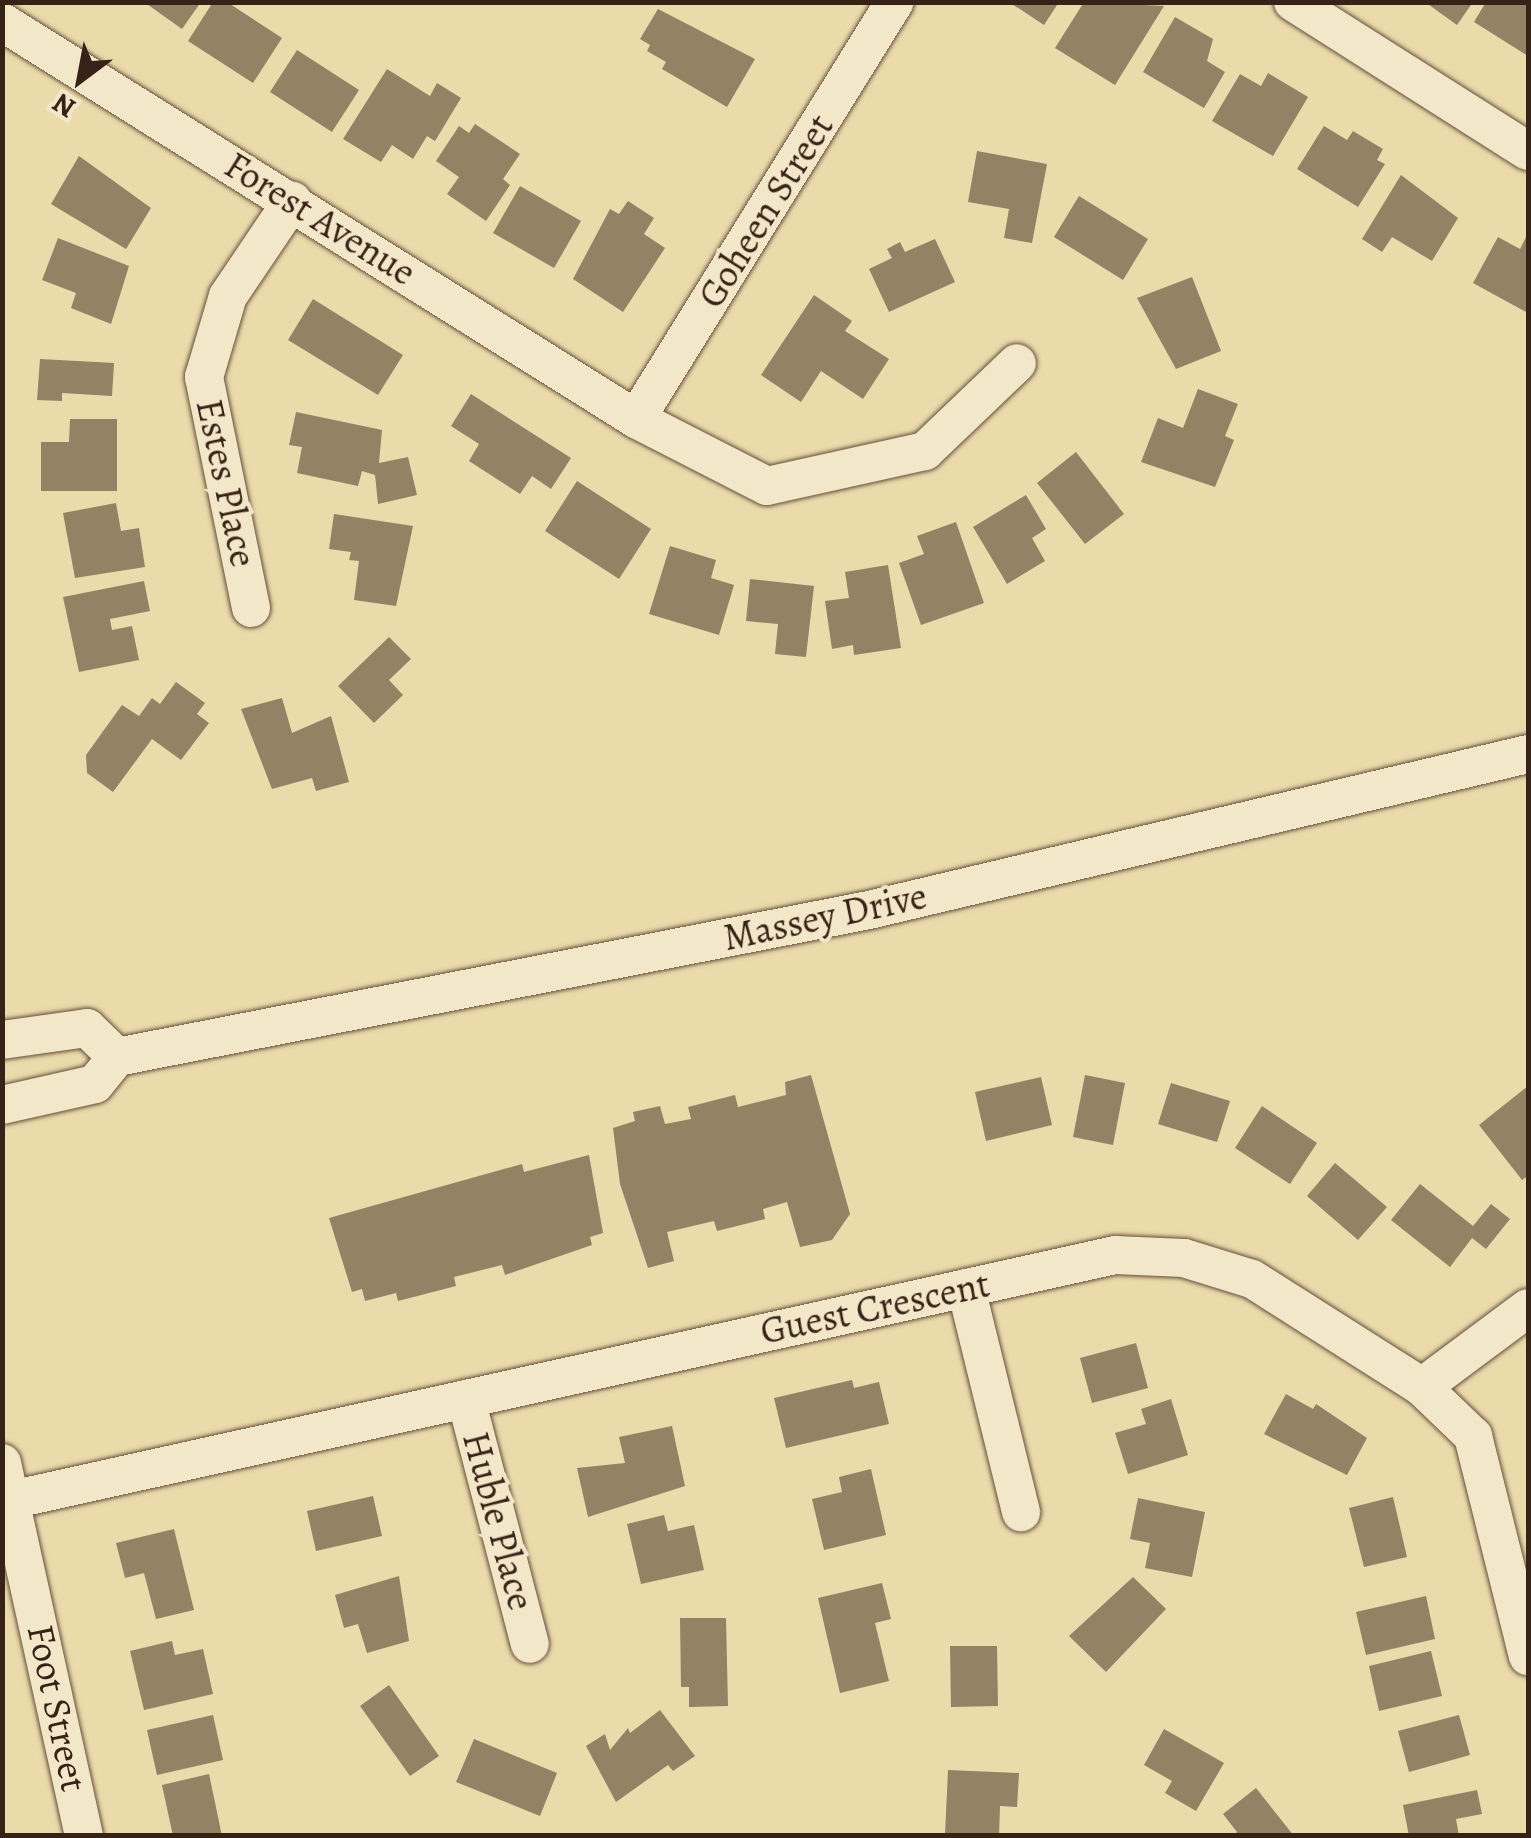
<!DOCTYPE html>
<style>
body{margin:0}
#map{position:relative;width:1531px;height:1838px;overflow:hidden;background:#ebdaaa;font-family:Alegreya,serif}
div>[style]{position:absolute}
.building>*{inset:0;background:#958163}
.roads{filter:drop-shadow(0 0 2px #654f3b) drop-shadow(0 0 2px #654f3b)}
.minor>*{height:38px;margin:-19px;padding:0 19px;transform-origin:19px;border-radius:19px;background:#f2e7c8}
span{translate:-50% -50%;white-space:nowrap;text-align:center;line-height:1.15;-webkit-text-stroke:8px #f2e7c8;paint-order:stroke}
.street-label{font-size:38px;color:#382116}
.frame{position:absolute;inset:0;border:5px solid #382116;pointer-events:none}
.north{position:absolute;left:30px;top:30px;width:100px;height:100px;-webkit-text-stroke:8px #f2e7c8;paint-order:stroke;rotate:212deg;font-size:28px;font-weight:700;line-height:40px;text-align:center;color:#382116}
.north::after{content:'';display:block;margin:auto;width:35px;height:45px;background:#382116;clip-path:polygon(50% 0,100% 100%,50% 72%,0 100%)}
</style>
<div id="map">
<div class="building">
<div style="clip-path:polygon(144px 2px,201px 2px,182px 29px)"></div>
<div style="clip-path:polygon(213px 2px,227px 2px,282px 38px,253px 83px,188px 41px)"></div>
<div style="clip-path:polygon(1009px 2px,1059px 2px,1044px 25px)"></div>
<div style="clip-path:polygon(1084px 2px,1164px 6px,1115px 85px,1055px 48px)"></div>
<div style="clip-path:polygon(1425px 2px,1473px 2px,1457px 25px)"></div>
<div style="clip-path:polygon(1486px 2px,1528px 2px,1528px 56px,1474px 22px)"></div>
<div style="clip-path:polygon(658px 9px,755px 59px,727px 107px,662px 69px,666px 62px,647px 51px,650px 45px,640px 39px)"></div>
<div style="clip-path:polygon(1175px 17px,1213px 39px,1207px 61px,1225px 72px,1204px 108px,1143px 72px)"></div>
<div style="clip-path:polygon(297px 50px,359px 90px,332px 132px,270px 92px)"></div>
<div style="clip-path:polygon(387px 69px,430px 96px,437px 83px,461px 98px,435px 141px,427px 136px,413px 159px,392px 145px,381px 162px,343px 139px)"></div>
<div style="clip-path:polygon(1268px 73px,1308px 97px,1273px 156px,1212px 121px,1240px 74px,1261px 86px)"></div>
<div style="clip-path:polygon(475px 124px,520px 154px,503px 179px,510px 185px,486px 221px,447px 194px,459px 177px,436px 161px,459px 126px,469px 133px)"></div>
<div style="clip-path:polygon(1324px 126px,1347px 140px,1353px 131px,1383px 149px,1377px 160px,1385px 164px,1358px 207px,1297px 169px)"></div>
<div style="clip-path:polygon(977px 151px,1047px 164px,1032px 243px,1004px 238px,1009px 209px,968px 202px)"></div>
<div style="clip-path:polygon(79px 156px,151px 208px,126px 249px,51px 204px)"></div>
<div style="clip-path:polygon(1401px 175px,1458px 218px,1432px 261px,1392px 237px,1382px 252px,1362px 239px)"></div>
<div style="clip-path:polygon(520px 186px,581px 221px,554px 268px,493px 233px)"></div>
<div style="clip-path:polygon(1079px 196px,1148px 239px,1123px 280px,1054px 237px)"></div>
<div style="clip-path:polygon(628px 201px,654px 218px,644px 234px,665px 248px,623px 312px,573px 279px,610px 209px,619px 214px)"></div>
<div style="clip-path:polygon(1528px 233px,1528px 313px,1473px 283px,1498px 237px,1520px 249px)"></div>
<div style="clip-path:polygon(58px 238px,129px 266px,111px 324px,71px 308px,76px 293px,42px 280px)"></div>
<div style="clip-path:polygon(935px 239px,955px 282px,889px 312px,869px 269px,892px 258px,887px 249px,900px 242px,905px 252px)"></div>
<div style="clip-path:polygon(1192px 277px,1221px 351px,1176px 369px,1137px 298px)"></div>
<div style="clip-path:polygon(814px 295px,852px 321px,845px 331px,889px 359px,863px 399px,821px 371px,801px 402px,761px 375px)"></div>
<div style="clip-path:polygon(313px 299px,403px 355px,378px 395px,288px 340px)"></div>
<div style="clip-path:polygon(40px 359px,114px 363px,112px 396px,62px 393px,62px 401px,37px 400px)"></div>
<div style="clip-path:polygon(1198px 389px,1238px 404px,1225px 436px,1234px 440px,1215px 487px,1141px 462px,1158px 418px,1183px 428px)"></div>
<div style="clip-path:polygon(471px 394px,571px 458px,551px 489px,532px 476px,520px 494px,469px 461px,479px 444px,451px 426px)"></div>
<div style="clip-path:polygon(296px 412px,382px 430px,379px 463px,408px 457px,417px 495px,378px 504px,375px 475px,362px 471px,358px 486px,297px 473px,302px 447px,289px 445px)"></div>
<div style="clip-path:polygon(70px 419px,117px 419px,117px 491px,41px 491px,41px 442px,69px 442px)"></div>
<div style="clip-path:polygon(1076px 452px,1124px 514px,1085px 544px,1037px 483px)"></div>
<div style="clip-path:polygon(577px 481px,651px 529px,619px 579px,545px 531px)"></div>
<div style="clip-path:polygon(1026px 495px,1046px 529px,1032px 538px,1045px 561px,1007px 584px,973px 527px)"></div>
<div style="clip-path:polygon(116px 503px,121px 531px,139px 528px,145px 567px,75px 578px,63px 513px)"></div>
<div style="clip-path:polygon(334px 514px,413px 526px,396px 606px,354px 600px,359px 561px,349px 560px,351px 552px,329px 549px)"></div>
<div style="clip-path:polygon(956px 522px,984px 603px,921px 625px,899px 563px,924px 554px,917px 536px)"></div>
<div style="clip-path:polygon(670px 546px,716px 560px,711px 578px,734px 585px,719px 635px,649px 614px)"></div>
<div style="clip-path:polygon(888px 565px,901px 648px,854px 655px,853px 645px,832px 649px,825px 601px,849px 598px,845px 572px)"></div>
<div style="clip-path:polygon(750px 579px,814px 586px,806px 657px,775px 654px,778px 624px,746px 621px)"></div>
<div style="clip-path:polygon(144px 581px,150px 611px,110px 619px,112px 630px,132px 626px,139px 660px,79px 672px,63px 597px)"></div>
<div style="clip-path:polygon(389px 637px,411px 659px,389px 680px,403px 695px,374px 723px,338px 686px)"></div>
<div style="clip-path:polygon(176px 682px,205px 703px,197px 714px,209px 723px,181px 760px,152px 739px,113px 792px,87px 773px,86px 755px,122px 705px,139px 716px,152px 698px,160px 704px)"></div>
<div style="clip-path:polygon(282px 698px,292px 733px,331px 716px,349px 782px,316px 791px,312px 778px,272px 789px,241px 709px)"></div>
<div style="clip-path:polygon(811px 1075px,850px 1214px,832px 1240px,800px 1247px,787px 1202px,763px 1209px,765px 1219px,717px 1231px,714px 1221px,667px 1232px,674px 1261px,648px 1268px,620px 1184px,613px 1128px,635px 1121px,633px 1112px,660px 1106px,665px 1124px,691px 1119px,688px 1107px,735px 1095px,738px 1107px,786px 1095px,785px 1082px)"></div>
<div style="clip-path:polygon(1085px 1075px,1125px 1083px,1113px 1145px,1073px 1137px)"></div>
<div style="clip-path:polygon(1041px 1077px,1052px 1125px,986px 1141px,975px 1092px)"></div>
<div style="clip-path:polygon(1171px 1083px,1230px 1101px,1217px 1142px,1158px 1124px)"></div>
<div style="clip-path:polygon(1528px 1086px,1528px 1176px,1522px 1180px,1479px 1125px)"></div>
<div style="clip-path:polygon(1262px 1106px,1317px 1143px,1290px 1184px,1235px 1148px)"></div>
<div style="clip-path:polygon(589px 1155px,603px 1233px,590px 1237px,592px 1245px,505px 1275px,502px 1265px,454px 1277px,456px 1286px,398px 1301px,396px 1293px,365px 1301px,362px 1289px,352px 1292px,329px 1218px,522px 1164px,524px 1172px)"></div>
<div style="clip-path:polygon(1335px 1163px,1387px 1207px,1358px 1240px,1307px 1196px)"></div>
<div style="clip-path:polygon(1420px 1184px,1473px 1226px,1491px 1204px,1510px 1219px,1486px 1249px,1472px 1238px,1450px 1267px,1391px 1220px)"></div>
<div style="clip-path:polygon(1136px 1343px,1148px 1388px,1092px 1403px,1080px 1358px)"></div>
<div style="clip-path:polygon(852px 1380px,854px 1388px,879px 1382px,889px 1424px,786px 1448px,774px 1398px)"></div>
<div style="clip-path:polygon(1286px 1394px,1313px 1409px,1316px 1404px,1367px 1438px,1347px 1475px,1264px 1434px)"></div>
<div style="clip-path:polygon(1171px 1399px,1188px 1455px,1128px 1474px,1115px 1433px,1146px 1424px,1141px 1409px)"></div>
<div style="clip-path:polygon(672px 1426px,685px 1486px,588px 1517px,577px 1468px,625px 1463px,619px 1437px)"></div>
<div style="clip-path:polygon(871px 1469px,886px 1535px,824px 1550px,812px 1499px,842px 1492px,839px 1477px)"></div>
<div style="clip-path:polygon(373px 1496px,382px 1536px,316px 1551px,307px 1511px)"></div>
<div style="clip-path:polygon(1393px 1497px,1407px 1557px,1364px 1567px,1349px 1508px)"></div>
<div style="clip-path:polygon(1138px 1498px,1205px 1512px,1192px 1577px,1145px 1568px,1150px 1543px,1130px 1539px)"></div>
<div style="clip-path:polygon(664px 1515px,668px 1531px,694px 1525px,704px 1570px,641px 1584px,627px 1524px)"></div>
<div style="clip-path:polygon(174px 1529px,194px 1610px,156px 1619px,144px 1573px,125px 1578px,116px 1543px)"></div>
<div style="clip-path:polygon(399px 1576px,409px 1641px,367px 1653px,358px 1624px,344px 1628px,335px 1595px)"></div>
<div style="clip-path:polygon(1133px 1577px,1166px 1609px,1106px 1672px,1069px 1636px)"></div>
<div style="clip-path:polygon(882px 1583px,891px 1619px,875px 1623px,889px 1681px,840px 1693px,818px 1598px)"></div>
<div style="clip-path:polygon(1426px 1596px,1435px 1639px,1366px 1655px,1356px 1612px)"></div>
<div style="clip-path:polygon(680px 1618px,726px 1618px,728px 1706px,689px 1707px,689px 1687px,681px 1687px)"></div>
<div style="clip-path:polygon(172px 1641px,175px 1655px,203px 1649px,213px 1694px,144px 1710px,130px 1651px)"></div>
<div style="clip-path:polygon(950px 1646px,997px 1646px,998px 1706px,951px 1707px)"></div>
<div style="clip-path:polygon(1431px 1651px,1442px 1696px,1379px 1711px,1369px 1666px)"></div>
<div style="clip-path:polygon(389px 1685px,439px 1756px,410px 1776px,360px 1706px)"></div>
<div style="clip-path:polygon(660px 1710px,695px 1756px,673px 1771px,668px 1765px,616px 1802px,586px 1746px,605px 1734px,610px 1750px,628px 1728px,630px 1733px)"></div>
<div style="clip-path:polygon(213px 1715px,223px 1760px,157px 1775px,147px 1730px)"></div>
<div style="clip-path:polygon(1459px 1715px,1470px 1755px,1409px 1772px,1398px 1731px)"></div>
<div style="clip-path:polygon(1164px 1729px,1224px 1763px,1196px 1811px,1165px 1793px,1172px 1781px,1144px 1765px)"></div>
<div style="clip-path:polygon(474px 1739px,557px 1773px,540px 1816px,456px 1782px)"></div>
<div style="clip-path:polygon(948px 1770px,1019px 1773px,1017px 1807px,1000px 1806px,999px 1836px,945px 1835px)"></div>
<div style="clip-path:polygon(209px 1774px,222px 1836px,173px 1836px,162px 1785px)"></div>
<div style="clip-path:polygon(1256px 1788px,1294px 1836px,1233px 1836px,1237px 1832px,1223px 1814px)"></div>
<div style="clip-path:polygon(1477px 1790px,1482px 1814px,1456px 1819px,1459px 1836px,1409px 1836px,1403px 1805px)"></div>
</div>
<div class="roads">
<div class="minor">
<div style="left:1293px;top:2px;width:278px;rotate:32.4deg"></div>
<div style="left:2px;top:22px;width:748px;rotate:32.05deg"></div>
<div style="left:636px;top:419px;width:147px;rotate:27.1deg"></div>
<div style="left:767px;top:486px;width:162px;rotate:-12.5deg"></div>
<div style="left:925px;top:451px;width:127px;rotate:-43.7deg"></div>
<div style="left:636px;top:419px;width:491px;rotate:-58.2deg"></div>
<div style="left:251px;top:608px;width:236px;rotate:-101.5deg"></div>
<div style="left:204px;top:377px;width:84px;rotate:-73.5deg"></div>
<div style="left:228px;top:296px;width:115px;rotate:-56deg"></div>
<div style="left:2px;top:1040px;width:86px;rotate:-8deg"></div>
<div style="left:87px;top:1028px;width:42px;rotate:44deg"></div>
<div style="left:2px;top:1105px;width:95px;rotate:-12.7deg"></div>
<div style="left:95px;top:1084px;width:35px;rotate:-51deg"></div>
<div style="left:117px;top:1057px;width:766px;rotate:-11.06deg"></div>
<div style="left:869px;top:910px;width:677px;rotate:-13.32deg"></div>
<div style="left:966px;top:1288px;width:231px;rotate:76.2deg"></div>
<div style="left:1422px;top:1387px;width:132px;rotate:-36.7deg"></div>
<div style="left:466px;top:1399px;width:253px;rotate:75.4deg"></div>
<div style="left:2px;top:1463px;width:382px;rotate:77.6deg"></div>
<div style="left:11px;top:1500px;width:1131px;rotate:-12.51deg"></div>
<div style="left:1115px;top:1255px;width:69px;rotate:2.5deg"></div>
<div style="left:1184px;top:1258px;width:71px;rotate:17.2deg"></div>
<div style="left:1252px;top:1279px;width:201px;rotate:32.4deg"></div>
<div style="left:1422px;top:1387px;width:71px;rotate:43.9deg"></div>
<div style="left:1473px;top:1436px;width:227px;rotate:76deg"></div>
</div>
</div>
<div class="street-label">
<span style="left:766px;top:211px;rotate:-58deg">Goheen Street</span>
<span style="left:320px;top:219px;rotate:32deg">Forest Avenue</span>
<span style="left:226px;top:483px;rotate:78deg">Estes Place</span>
<span style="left:825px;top:917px;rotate:-12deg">Massey Drive</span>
<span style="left:875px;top:1308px;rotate:-12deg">Guest Crescent</span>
<span style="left:498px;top:1521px;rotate:75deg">Huble Place</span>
<span style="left:57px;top:1708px;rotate:78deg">Foot Street</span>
</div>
<div class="frame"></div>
<div class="north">N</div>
</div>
